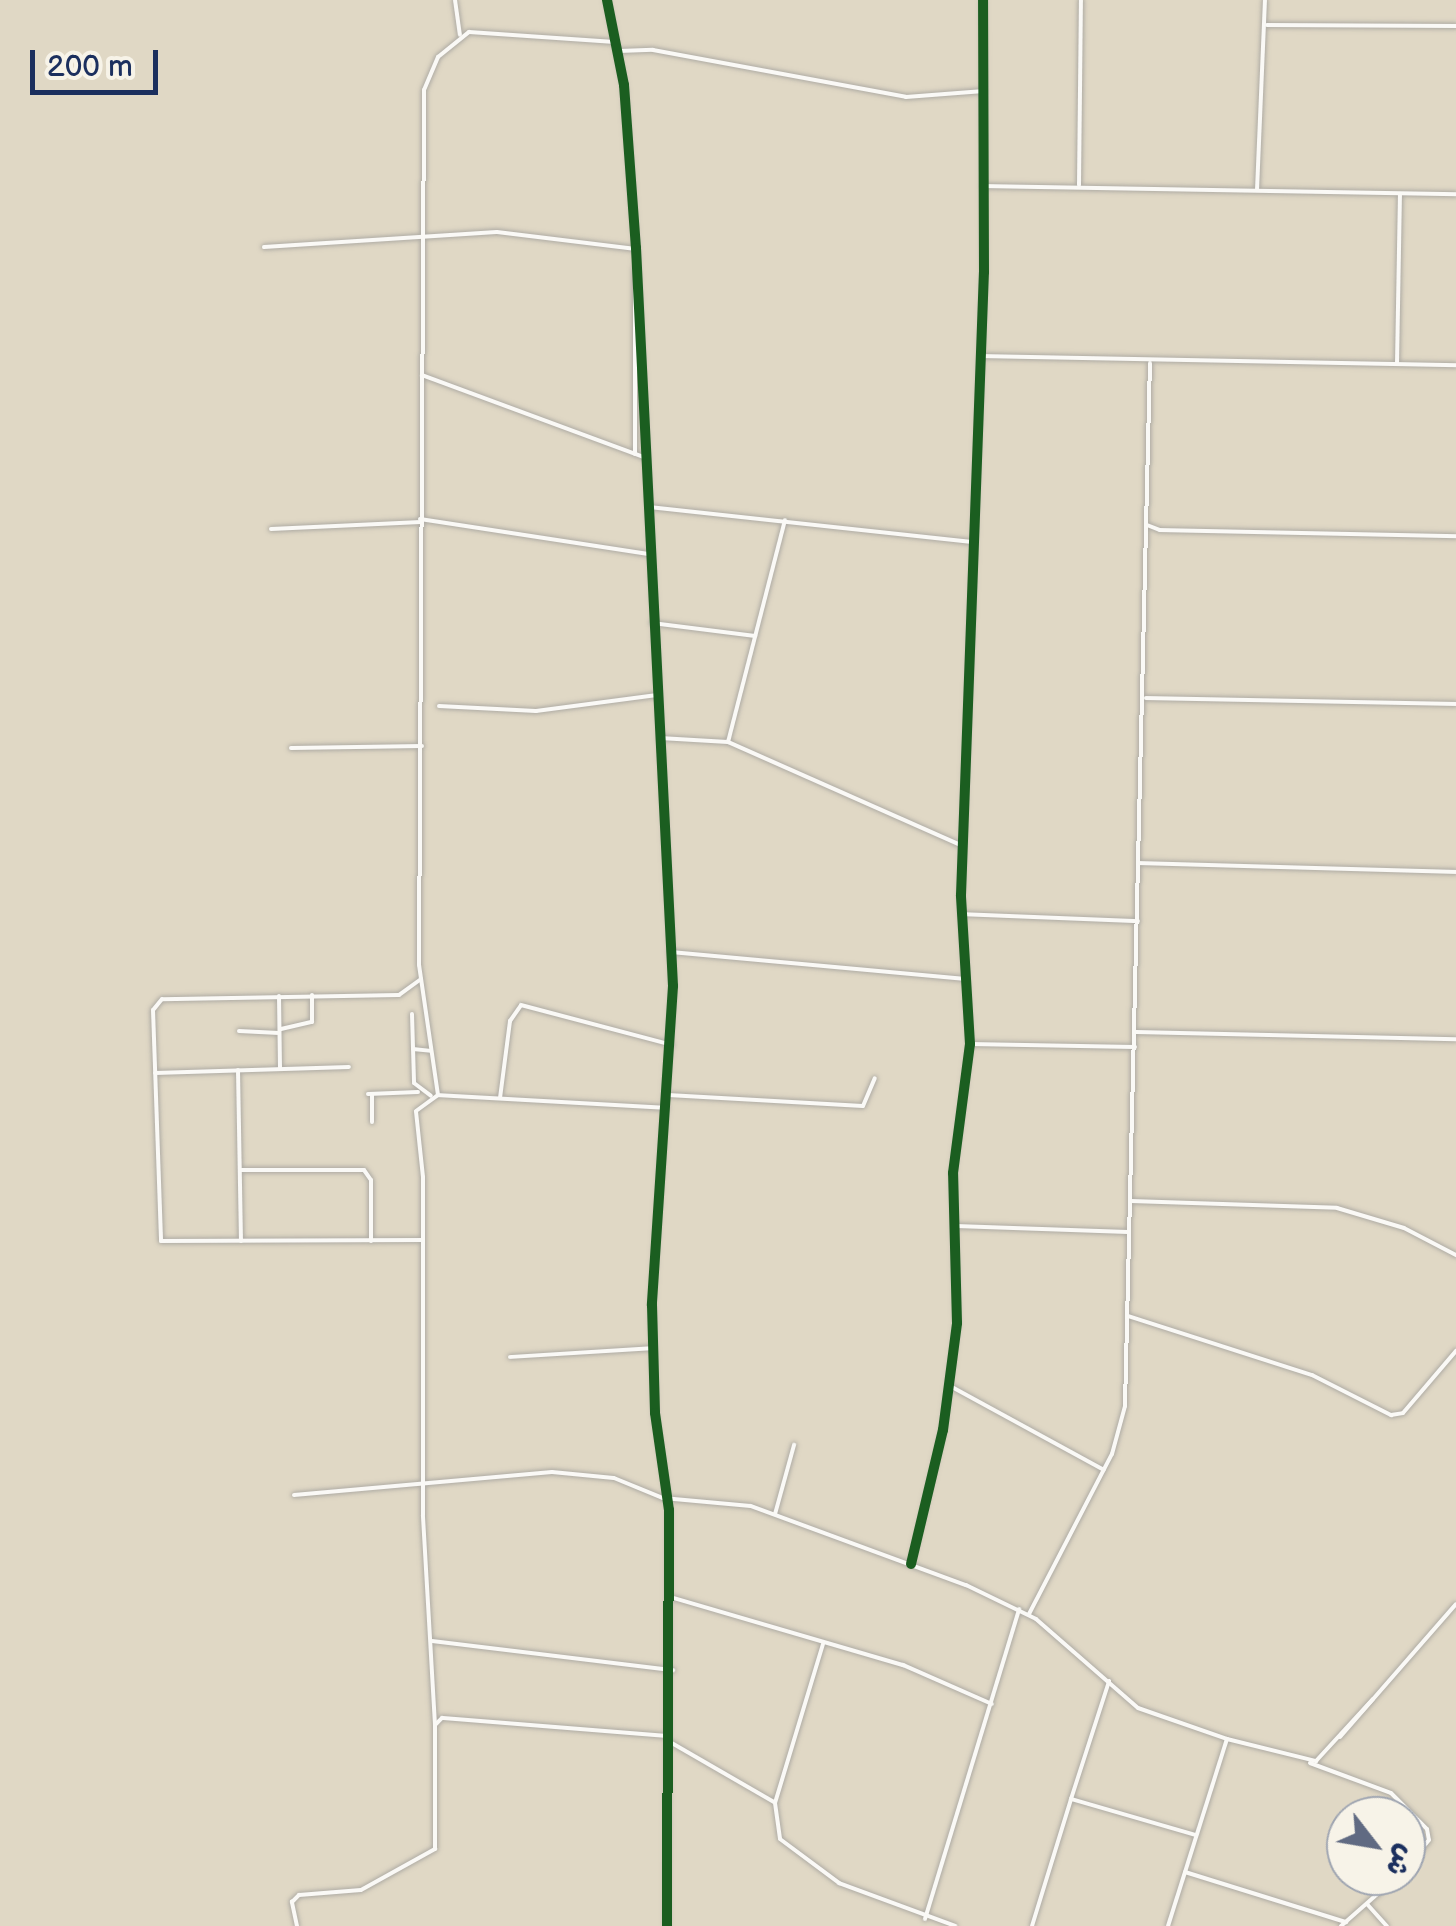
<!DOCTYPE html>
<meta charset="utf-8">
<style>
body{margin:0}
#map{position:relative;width:1456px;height:1926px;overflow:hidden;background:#e0d8c5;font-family:"Balsamiq Sans","Playpen Sans Arabic",sans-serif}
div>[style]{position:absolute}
.roads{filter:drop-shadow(0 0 2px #aeaba4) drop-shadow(0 0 2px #aeaba4)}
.street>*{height:4px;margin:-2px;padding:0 2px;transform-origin:2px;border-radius:2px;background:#faf9f6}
.cycleway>*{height:10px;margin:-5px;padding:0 5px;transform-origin:5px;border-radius:5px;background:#1b5e20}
span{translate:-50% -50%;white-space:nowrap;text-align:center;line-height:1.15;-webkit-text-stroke:8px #f7f3e8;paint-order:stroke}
.north{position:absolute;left:1326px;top:1796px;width:100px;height:100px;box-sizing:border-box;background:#f7f3e8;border:2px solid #9fa5b1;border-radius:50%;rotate:121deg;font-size:28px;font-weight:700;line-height:40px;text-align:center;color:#1b2f5e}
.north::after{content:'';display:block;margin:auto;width:35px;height:45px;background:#606a82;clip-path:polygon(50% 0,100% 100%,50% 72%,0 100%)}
.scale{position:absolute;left:30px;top:50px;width:128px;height:45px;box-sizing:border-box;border:5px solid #1b2f5e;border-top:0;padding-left:12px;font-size:30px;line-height:35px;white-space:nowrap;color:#1b2f5e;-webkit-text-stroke:8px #f7f3e8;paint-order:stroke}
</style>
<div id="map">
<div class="roads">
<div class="street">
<div style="left:455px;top:0;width:35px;rotate:82deg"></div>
<div style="left:607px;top:0;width:87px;rotate:78.7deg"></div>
<div style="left:624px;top:85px;width:163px;rotate:85.8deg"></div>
<div style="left:636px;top:248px;width:739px;rotate:87.13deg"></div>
<div style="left:673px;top:986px;width:320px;rotate:93.8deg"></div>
<div style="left:652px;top:1305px;width:108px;rotate:88.4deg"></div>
<div style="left:655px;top:1413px;width:98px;rotate:81.8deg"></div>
<div style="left:669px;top:1510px;width:416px;rotate:90.3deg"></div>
<div style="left:1267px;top:25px;width:189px;rotate:0.3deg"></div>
<div style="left:619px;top:51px;width:34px;rotate:-2deg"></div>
<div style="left:653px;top:50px;width:257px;rotate:10.5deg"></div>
<div style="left:906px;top:97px;width:78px;rotate:-4.4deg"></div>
<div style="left:1079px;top:185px;width:185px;rotate:-89.4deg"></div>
<div style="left:983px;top:186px;width:473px;rotate:1deg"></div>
<div style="left:1257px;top:190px;width:190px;rotate:-87.6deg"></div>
<div style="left:264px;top:247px;width:233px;rotate:-3.7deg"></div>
<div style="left:497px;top:232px;width:140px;rotate:7deg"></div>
<div style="left:981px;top:356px;width:475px;rotate:1.1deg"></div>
<div style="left:1397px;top:364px;width:170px;rotate:-89deg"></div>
<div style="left:422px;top:375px;width:239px;rotate:20.3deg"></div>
<div style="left:635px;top:454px;width:186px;rotate:-90deg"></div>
<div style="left:649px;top:507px;width:325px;rotate:6.2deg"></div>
<div style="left:420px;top:519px;width:231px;rotate:8.7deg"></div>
<div style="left:1147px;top:525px;width:14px;rotate:21deg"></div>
<div style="left:1160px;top:530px;width:296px;rotate:1.2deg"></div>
<div style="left:271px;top:529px;width:150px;rotate:-2.7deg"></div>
<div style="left:652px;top:623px;width:104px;rotate:7.2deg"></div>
<div style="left:1146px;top:698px;width:310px;rotate:1.1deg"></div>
<div style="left:439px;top:706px;width:97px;rotate:3deg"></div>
<div style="left:536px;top:711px;width:122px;rotate:-7.5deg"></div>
<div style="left:660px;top:738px;width:68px;rotate:3.4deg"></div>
<div style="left:728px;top:742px;width:257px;rotate:23.9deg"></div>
<div style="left:728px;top:742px;width:229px;rotate:-75.6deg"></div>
<div style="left:291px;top:748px;width:131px;rotate:-0.9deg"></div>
<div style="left:1139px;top:863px;width:317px;rotate:1.6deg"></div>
<div style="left:961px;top:914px;width:177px;rotate:2.3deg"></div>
<div style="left:670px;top:952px;width:295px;rotate:5.2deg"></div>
<div style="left:421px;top:979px;width:27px;rotate:144deg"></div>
<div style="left:399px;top:995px;width:237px;rotate:179deg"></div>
<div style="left:162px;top:999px;width:14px;rotate:129deg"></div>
<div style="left:153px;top:1010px;width:231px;rotate:88deg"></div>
<div style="left:161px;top:1241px;width:261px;rotate:-0.2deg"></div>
<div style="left:279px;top:996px;width:73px;rotate:89.2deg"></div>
<div style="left:412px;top:1014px;width:69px;rotate:88.3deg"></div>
<div style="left:414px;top:1083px;width:21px;rotate:37deg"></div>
<div style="left:281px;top:1029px;width:32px;rotate:-13deg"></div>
<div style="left:312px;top:1022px;width:27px;rotate:-90deg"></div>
<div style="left:239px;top:1031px;width:40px;rotate:2.9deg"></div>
<div style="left:1136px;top:1032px;width:320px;rotate:1.3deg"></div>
<div style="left:970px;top:1044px;width:165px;rotate:1deg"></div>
<div style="left:413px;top:1049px;width:18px;rotate:6deg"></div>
<div style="left:238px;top:1070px;width:171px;rotate:89deg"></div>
<div style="left:155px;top:1073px;width:194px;rotate:-1.8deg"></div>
<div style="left:368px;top:1094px;width:50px;rotate:-2.3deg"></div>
<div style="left:438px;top:1095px;width:131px;rotate:-98.3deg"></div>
<div style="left:419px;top:965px;width:875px;rotate:-89.67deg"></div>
<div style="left:424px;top:90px;width:36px;rotate:-67deg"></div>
<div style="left:438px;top:57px;width:40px;rotate:-39deg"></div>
<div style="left:469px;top:32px;width:146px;rotate:3.9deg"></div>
<div style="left:668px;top:1095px;width:195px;rotate:3.2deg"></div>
<div style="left:863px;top:1106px;width:30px;rotate:-67deg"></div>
<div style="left:500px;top:1098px;width:78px;rotate:-82.6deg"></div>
<div style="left:510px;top:1021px;width:19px;rotate:-55deg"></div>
<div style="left:521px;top:1005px;width:156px;rotate:14.8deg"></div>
<div style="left:372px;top:1122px;width:28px;rotate:-90deg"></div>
<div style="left:240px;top:1170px;width:124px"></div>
<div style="left:364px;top:1170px;width:12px;rotate:55deg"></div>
<div style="left:371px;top:1180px;width:61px;rotate:90deg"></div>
<div style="left:1131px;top:1201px;width:206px;rotate:1.9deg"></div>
<div style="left:1337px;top:1208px;width:70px;rotate:16.6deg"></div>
<div style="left:1404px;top:1228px;width:59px;rotate:27.4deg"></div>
<div style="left:956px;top:1226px;width:172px;rotate:2deg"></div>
<div style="left:1128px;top:1316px;width:193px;rotate:17.8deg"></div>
<div style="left:1312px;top:1375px;width:89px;rotate:26.9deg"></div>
<div style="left:1391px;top:1415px;width:12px;rotate:-9deg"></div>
<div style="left:1403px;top:1413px;width:82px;rotate:-49.5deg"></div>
<div style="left:510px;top:1357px;width:143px;rotate:-3.6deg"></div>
<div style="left:950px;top:1386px;width:175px;rotate:28.6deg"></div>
<div style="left:294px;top:1495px;width:259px;rotate:-5.1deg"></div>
<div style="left:552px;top:1472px;width:62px;rotate:5.5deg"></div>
<div style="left:614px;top:1478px;width:53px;rotate:22.2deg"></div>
<div style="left:663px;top:1498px;width:88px;rotate:5.2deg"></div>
<div style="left:751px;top:1506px;width:229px;rotate:20.2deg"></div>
<div style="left:966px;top:1585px;width:78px;rotate:25.9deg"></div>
<div style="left:1036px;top:1619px;width:135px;rotate:41.1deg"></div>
<div style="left:1138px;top:1708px;width:94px;rotate:19.2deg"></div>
<div style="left:1227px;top:1739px;width:92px;rotate:13.9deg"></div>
<div style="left:1316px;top:1761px;width:84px;rotate:-47.4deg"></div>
<div style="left:775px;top:1514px;width:72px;rotate:-74.6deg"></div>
<div style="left:911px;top:1564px;width:138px;rotate:-76.6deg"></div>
<div style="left:943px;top:1430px;width:108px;rotate:-82.5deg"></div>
<div style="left:957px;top:1323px;width:150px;rotate:-91.5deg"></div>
<div style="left:953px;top:1173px;width:130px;rotate:-82.5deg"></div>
<div style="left:970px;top:1044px;width:149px;rotate:-93.5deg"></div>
<div style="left:961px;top:895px;width:623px;rotate:-87.89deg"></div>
<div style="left:984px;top:272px;width:272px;rotate:-90.2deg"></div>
<div style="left:670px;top:1597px;width:243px;rotate:16.3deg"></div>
<div style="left:903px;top:1665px;width:97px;rotate:23.7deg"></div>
<div style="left:1029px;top:1614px;width:180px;rotate:-62.6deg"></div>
<div style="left:1112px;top:1454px;width:50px;rotate:-74.8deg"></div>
<div style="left:1125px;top:1406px;width:1043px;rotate:-88.63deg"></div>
<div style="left:432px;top:1641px;width:243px;rotate:6.9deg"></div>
<div style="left:823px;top:1644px;width:166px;rotate:106.8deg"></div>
<div style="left:775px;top:1803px;width:36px;rotate:82deg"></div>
<div style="left:780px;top:1839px;width:74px;rotate:36.7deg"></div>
<div style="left:839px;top:1883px;width:124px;rotate:20.3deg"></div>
<div style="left:435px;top:1725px;width:210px;rotate:-93.3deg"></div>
<div style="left:423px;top:1515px;width:338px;rotate:-90deg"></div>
<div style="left:423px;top:1177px;width:66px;rotate:-96.1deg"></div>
<div style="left:416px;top:1111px;width:27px;rotate:-36deg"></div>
<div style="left:438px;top:1095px;width:229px;rotate:3.2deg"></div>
<div style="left:1340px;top:1737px;width:176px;rotate:-48.9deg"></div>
<div style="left:670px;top:1742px;width:120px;rotate:30deg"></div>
<div style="left:1310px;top:1763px;width:86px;rotate:20.3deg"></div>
<div style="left:1391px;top:1793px;width:51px;rotate:45deg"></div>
<div style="left:1427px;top:1829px;width:11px;rotate:80deg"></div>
<div style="left:1429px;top:1840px;width:35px;rotate:130deg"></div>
<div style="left:1071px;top:1799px;width:124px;rotate:-72.1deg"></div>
<div style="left:1185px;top:1872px;width:169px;rotate:17.3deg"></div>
<div style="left:1367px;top:1904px;width:30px;rotate:48deg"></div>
<div style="left:925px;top:1919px;width:324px;rotate:-73.1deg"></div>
<div style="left:297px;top:1926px;width:25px;rotate:-102deg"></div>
<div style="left:292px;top:1902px;width:10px;rotate:-45deg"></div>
<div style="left:299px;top:1895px;width:62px;rotate:-4.6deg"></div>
<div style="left:361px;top:1890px;width:85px;rotate:-29deg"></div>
<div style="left:435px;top:1849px;width:124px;rotate:-90deg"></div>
<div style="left:435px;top:1725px;width:10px;rotate:-45deg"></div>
<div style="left:442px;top:1718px;width:227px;rotate:4.6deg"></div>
<div style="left:1032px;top:1926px;width:133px;rotate:-72.9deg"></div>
<div style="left:1071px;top:1799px;width:130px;rotate:16.1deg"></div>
<div style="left:1168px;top:1926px;width:196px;rotate:-72.5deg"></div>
<div style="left:1341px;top:1926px;width:76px;rotate:-41.3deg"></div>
</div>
</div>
<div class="cycleway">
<div style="left:607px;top:0;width:87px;rotate:78.7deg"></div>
<div style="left:624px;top:85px;width:163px;rotate:85.8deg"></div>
<div style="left:636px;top:248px;width:739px;rotate:87.13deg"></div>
<div style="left:673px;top:986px;width:320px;rotate:93.8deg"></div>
<div style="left:652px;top:1305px;width:108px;rotate:88.4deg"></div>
<div style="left:655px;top:1413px;width:98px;rotate:81.8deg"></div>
<div style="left:669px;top:1510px;width:416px;rotate:90.3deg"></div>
<div style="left:911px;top:1564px;width:138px;rotate:-76.6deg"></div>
<div style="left:943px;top:1430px;width:108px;rotate:-82.5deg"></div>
<div style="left:957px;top:1323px;width:150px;rotate:-91.5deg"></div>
<div style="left:953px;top:1173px;width:130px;rotate:-82.5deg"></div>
<div style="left:970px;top:1044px;width:149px;rotate:-93.5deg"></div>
<div style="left:961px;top:895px;width:623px;rotate:-87.89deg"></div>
<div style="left:984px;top:272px;width:272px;rotate:-90.2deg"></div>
</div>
<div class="north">ش</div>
<div class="scale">200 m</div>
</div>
